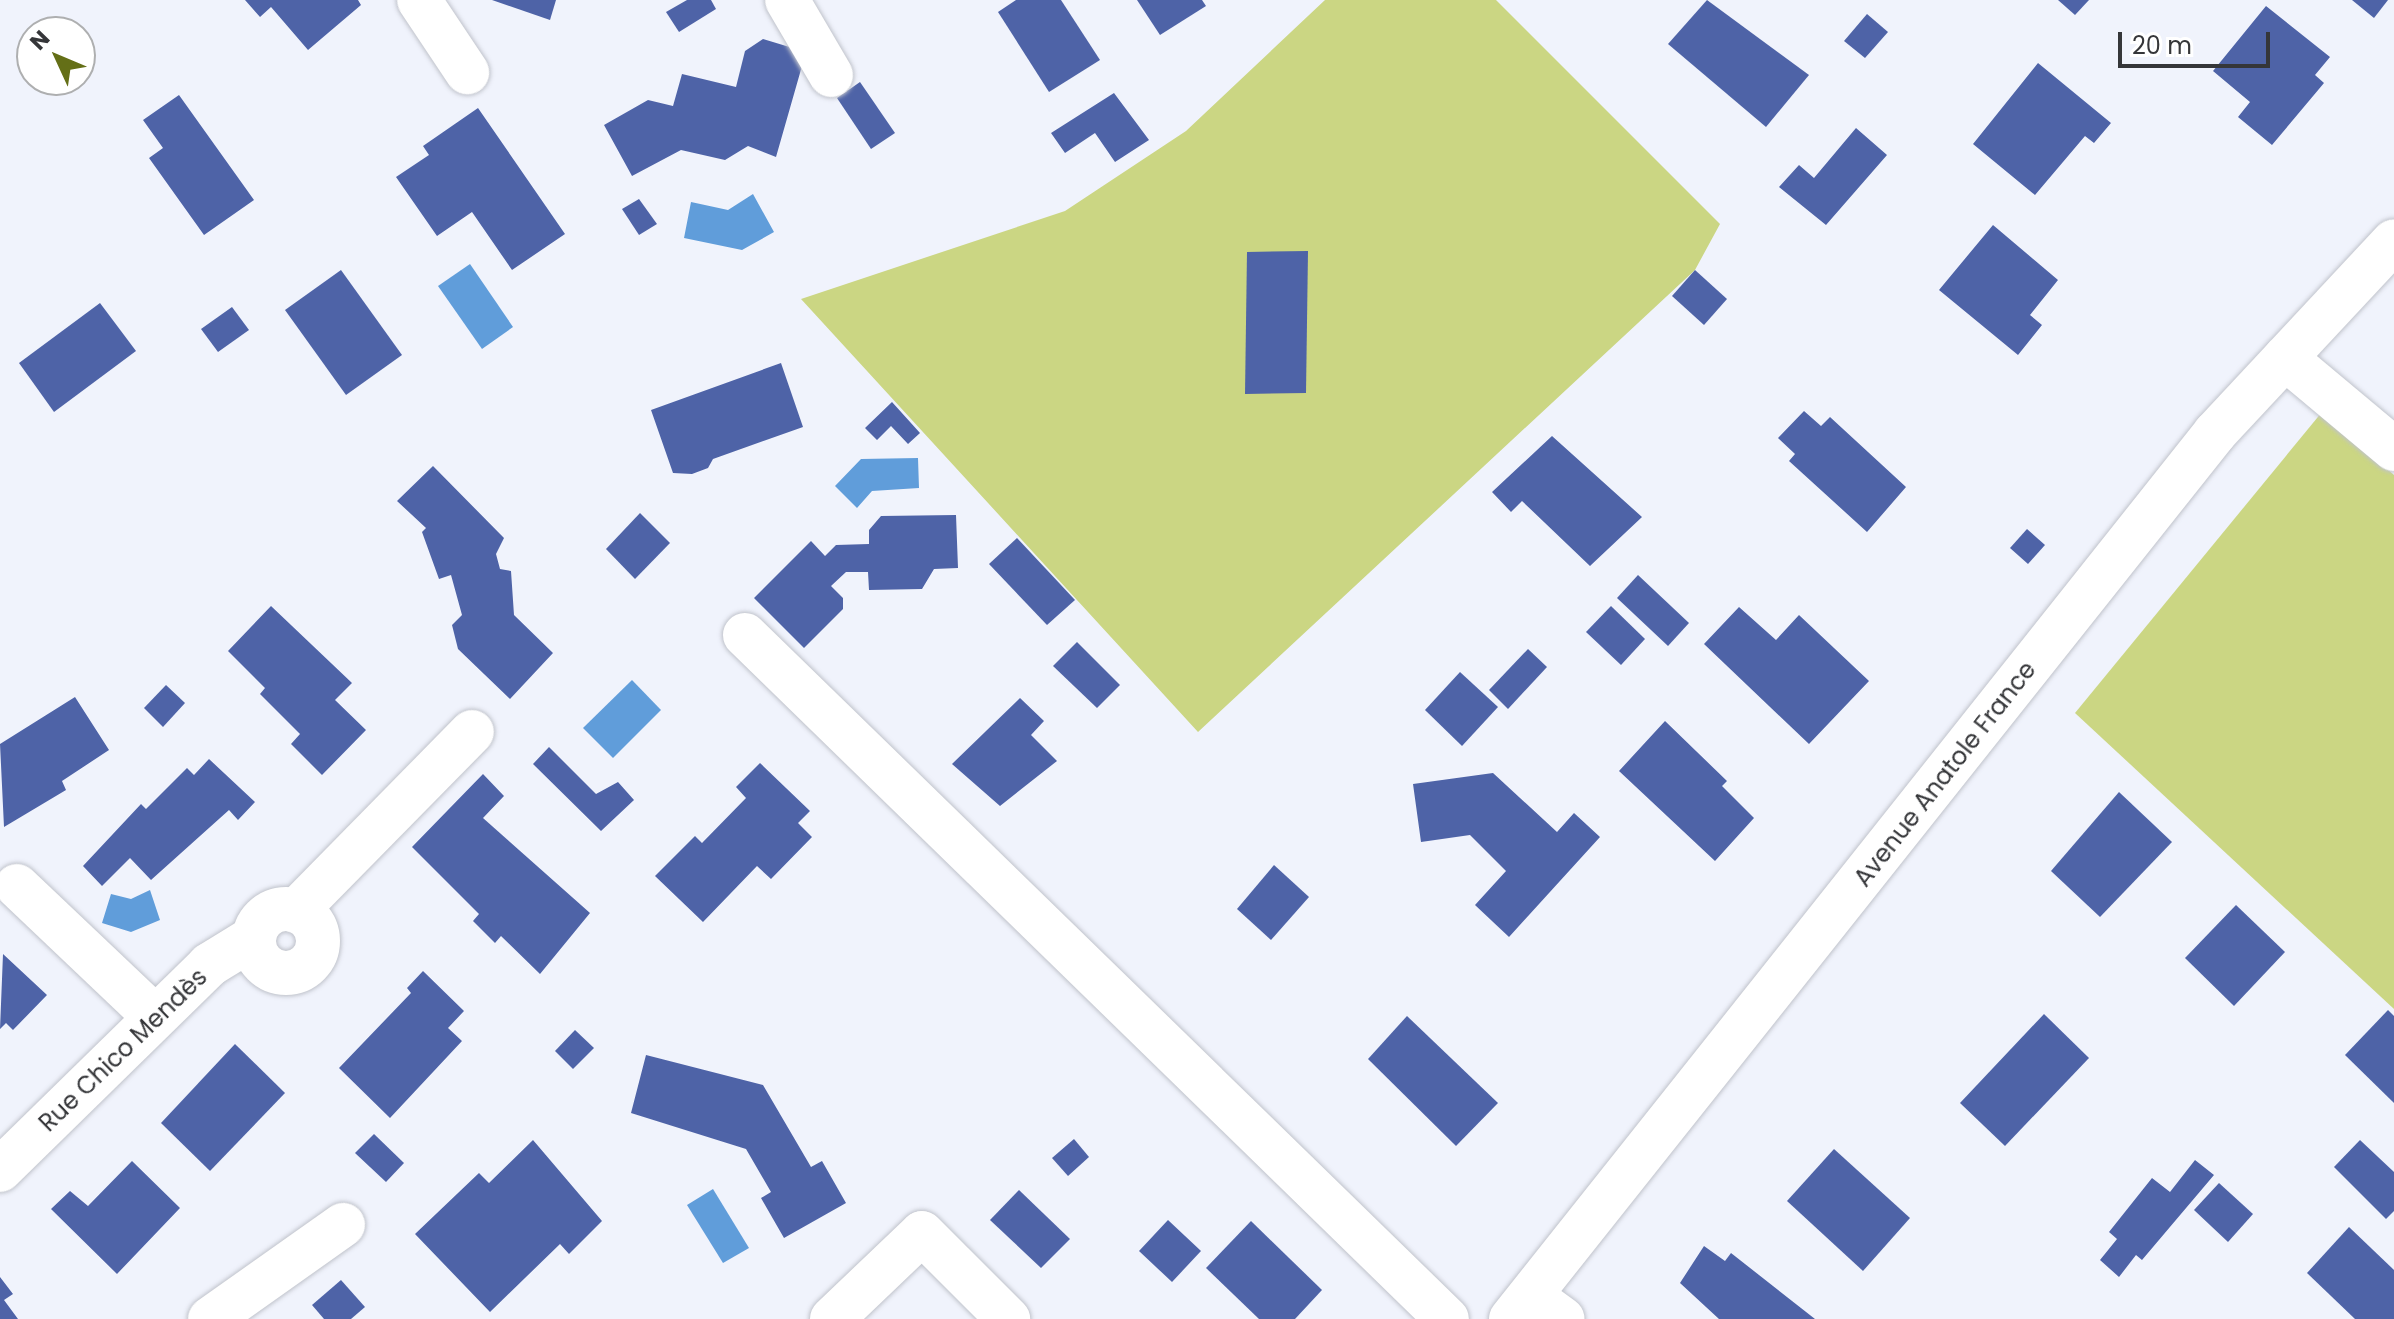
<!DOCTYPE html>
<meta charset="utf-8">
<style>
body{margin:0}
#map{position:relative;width:2394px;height:1319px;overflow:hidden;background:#f0f3fc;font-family:Poppins,sans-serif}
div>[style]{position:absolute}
.green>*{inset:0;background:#cbd683}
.water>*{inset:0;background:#609dda}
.building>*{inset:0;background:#4e63a7}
.roads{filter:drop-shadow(0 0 2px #c0c3cb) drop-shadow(0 0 2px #c0c3cb)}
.minor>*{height:44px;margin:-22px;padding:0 22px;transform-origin:22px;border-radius:22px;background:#fff}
.minor>.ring{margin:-22px;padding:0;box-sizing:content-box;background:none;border:44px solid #fff;border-radius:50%}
span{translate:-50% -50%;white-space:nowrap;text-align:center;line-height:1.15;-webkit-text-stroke:8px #fff;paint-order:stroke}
.street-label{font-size:24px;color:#353639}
.north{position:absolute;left:16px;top:16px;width:80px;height:80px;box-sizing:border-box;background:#fff;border:2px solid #aeafb0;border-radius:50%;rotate:314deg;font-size:22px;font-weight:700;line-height:32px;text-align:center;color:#353639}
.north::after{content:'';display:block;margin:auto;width:28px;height:36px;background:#646f17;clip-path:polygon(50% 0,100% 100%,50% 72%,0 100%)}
.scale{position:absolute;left:2118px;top:32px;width:152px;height:36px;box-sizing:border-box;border:4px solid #353639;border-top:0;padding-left:10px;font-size:24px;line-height:28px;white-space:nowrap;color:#353639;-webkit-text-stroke:6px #fff;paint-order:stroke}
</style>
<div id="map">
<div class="green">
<div style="clip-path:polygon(1325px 0,1496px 0,1720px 224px,1695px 270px,1198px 732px,801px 299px,1065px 211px,1186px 131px)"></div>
<div style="clip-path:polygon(2322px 412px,2394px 475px,2394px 1009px,2075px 713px)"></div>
</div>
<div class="water">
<div style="clip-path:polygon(753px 194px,774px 232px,742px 250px,684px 238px,691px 202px,728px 210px)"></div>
<div style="clip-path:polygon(470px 264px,513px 327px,482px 349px,438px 286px)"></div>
<div style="clip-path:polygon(918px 458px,919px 488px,872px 491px,857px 508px,835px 486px,861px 459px)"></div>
<div style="clip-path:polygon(632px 680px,661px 710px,613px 758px,583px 728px)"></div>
<div style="clip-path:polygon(150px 890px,160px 920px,131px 932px,102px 923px,111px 894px,131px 899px)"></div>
<div style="clip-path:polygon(713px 1189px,749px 1248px,723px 1263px,687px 1205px)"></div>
</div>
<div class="building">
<div style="clip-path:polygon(245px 0,358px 0,361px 5px,308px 50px,271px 7px,260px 17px)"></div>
<div style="clip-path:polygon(492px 0,556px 0,550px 20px)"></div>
<div style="clip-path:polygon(687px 0,711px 0,716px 9px,679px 32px,666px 12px)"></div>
<div style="clip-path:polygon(1016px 0,1061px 0,1100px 60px,1049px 92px,998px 12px)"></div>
<div style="clip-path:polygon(1137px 0,1202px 0,1206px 6px,1160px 35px)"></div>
<div style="clip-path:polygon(1707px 0,1809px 75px,1766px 127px,1668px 44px)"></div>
<div style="clip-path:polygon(2058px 0,2089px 0,2075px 15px)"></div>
<div style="clip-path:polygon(2352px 0,2388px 0,2374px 18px)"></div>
<div style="clip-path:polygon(2266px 6px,2330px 57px,2315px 75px,2324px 83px,2272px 145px,2238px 117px,2250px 102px,2213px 71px)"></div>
<div style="clip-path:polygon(1867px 14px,1888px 32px,1865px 58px,1844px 41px)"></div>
<div style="clip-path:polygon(763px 39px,806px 52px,776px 157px,748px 146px,725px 160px,681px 150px,632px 176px,604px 125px,648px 100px,673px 106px,682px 74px,736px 87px,745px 51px)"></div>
<div style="clip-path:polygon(2038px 63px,2111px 123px,2094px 143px,2085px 136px,2035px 195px,1973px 144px)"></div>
<div style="clip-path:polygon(860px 82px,895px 133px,871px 149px,837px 98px)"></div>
<div style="clip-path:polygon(1114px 93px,1149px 140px,1115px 162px,1095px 133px,1065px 153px,1051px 133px)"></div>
<div style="clip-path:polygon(179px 95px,254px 200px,204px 235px,149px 158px,163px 148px,143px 120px)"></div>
<div style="clip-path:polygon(478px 108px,565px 234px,512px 270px,472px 212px,437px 236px,396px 177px,429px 155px,423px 146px)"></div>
<div style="clip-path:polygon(1856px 128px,1887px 155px,1826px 225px,1779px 187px,1799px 165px,1814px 178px)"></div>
<div style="clip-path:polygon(639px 199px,657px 224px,639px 235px,622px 209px)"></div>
<div style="clip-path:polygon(1993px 225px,2058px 280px,2030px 315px,2042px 325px,2018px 355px,1939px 290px)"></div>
<div style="clip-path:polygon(1308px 251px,1306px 393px,1245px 394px,1247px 252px)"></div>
<div style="clip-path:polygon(341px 270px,402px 355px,346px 395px,285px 310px)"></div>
<div style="clip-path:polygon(1695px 270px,1727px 299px,1704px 325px,1672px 296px)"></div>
<div style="clip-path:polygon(100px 303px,136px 351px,54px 412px,19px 363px)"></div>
<div style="clip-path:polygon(232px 307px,249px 330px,218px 352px,201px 329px)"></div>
<div style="clip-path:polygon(781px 363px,803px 427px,713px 459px,708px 468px,692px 474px,673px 473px,651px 410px)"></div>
<div style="clip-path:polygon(892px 402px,920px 433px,908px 444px,891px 426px,877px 440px,865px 428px)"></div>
<div style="clip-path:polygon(1804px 411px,1821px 426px,1830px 417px,1906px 487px,1867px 532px,1789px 461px,1795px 454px,1778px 438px)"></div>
<div style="clip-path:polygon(1552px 436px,1642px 517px,1590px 566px,1522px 501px,1511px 512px,1492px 492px)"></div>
<div style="clip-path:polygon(433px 466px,504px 538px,496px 554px,500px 569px,511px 571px,514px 615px,553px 653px,510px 699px,458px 649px,452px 625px,462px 615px,451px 575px,439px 579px,422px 532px,426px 528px,397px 501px)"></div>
<div style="clip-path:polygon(640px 513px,670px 543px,635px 579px,606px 549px)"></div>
<div style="clip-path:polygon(956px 515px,958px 568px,934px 569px,922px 589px,869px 590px,868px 572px,846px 572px,831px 586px,843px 598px,843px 609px,804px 648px,754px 598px,811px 541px,825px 556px,836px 545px,869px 544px,869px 530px,881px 516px)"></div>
<div style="clip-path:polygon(2027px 529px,2045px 545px,2028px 564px,2010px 548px)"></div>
<div style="clip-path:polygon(1017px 538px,1075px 600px,1047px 625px,989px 564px)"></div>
<div style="clip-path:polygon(1638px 575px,1689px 623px,1668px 646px,1617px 598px)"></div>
<div style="clip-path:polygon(271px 606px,352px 683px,335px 700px,366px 730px,322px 775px,291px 744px,300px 734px,260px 694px,265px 688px,228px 651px)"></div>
<div style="clip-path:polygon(1611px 606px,1645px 639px,1621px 665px,1586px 632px)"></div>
<div style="clip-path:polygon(1739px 607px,1776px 640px,1799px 615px,1869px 681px,1809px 744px,1704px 644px)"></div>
<div style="clip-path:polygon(1077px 642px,1120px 685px,1097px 708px,1053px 666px)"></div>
<div style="clip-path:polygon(1528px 649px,1547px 667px,1508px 709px,1489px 690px)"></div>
<div style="clip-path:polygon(1460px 672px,1498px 707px,1462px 746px,1425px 710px)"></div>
<div style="clip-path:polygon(166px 685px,185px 703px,163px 727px,144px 708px)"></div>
<div style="clip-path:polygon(75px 697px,109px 750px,62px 781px,66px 790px,4px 827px,0 744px)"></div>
<div style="clip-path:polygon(1020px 698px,1044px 721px,1031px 735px,1057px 761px,1000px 806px,952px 764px)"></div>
<div style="clip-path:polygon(1665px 721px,1727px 781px,1722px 786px,1754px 818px,1715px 861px,1619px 771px)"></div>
<div style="clip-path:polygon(549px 747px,596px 794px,618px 782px,634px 800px,601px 831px,533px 764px)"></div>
<div style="clip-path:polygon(209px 759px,255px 802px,238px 820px,229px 810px,151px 880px,130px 858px,102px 886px,83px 866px,141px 804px,146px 809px,187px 768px,194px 775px)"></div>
<div style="clip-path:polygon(760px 763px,810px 811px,798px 823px,812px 837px,771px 879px,757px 866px,703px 922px,655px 876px,695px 836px,702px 843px,746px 798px,736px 787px)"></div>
<div style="clip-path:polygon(1493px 773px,1557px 832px,1574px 813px,1600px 837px,1509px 937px,1475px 905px,1506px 871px,1470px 835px,1421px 842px,1413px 784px)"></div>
<div style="clip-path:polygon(483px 774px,504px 796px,483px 818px,590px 913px,540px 974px,501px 936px,495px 943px,473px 921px,479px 914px,412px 847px)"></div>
<div style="clip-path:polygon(2119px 792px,2172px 842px,2100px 917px,2051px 871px)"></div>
<div style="clip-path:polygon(1274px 865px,1309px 897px,1271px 940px,1237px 909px)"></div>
<div style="clip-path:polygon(2236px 905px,2285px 952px,2234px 1006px,2185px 958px)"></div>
<div style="clip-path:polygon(3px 954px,47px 995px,13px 1030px,6px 1023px,0 1029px)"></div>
<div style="clip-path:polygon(423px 971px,464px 1011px,448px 1028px,462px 1041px,390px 1118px,339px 1068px,411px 993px,407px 988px)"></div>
<div style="clip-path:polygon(2388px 1010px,2394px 1016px,2394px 1103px,2345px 1055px)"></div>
<div style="clip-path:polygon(2044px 1014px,2089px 1058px,2005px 1146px,1960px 1103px)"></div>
<div style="clip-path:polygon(1407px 1016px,1498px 1103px,1456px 1146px,1368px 1059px)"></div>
<div style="clip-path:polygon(575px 1030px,594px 1048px,573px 1069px,555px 1051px)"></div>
<div style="clip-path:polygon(235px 1044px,285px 1093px,210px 1171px,161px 1123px)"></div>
<div style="clip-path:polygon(646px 1055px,763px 1085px,811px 1167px,822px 1161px,846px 1203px,784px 1238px,761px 1198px,771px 1192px,746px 1149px,631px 1113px)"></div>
<div style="clip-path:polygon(374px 1134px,404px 1163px,386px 1182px,355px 1153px)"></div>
<div style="clip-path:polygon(1074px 1139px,1089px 1157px,1068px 1176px,1052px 1158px)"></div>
<div style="clip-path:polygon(533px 1140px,602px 1221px,569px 1254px,560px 1244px,490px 1312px,415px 1234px,479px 1173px,489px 1183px)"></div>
<div style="clip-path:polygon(2360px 1140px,2394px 1172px,2394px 1211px,2386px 1219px,2334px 1167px)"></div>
<div style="clip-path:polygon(1834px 1149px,1910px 1218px,1863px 1271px,1787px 1201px)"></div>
<div style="clip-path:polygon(2195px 1160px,2214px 1175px,2142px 1260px,2136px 1255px,2119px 1277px,2100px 1260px,2117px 1239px,2109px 1232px,2152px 1178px,2170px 1192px)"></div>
<div style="clip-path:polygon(132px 1161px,180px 1208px,117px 1274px,51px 1209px,70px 1191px,88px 1206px)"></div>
<div style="clip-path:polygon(2219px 1183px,2253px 1214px,2228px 1242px,2194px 1210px)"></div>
<div style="clip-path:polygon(1019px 1190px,1070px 1239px,1041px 1268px,990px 1220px)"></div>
<div style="clip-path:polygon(1168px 1220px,1201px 1251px,1172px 1282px,1139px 1251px)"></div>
<div style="clip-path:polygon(1251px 1221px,1322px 1290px,1295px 1319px,1259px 1319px,1206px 1268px)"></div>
<div style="clip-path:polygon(2349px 1227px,2394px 1270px,2394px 1319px,2355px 1319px,2307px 1273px)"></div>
<div style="clip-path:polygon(1704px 1246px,1725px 1261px,1731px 1253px,1815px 1319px,1719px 1319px,1680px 1283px)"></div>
<div style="clip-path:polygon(0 1277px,13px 1294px,4px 1300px,18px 1319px,0 1319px)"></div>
<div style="clip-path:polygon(341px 1280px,365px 1307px,351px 1319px,324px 1319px,312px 1305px)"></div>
</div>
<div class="roads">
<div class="minor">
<div style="left:419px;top:0;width:87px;rotate:56.3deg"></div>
<div style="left:787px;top:0;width:87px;rotate:59.6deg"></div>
<div style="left:2285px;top:358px;width:142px;rotate:39.9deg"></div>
<div style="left:745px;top:635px;width:980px;rotate:44.26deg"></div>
<div style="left:17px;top:886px;width:190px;rotate:43.5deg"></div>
<div class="ring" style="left:254px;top:909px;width:20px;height:20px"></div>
<div style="left:296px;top:911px;width:251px;rotate:-45.5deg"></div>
<div style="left:0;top:1170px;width:293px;rotate:-44.4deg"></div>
<div style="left:209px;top:965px;width:52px;rotate:-31.5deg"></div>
<div style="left:1531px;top:1296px;width:39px;rotate:36deg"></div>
<div style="left:210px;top:1319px;width:163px;rotate:-35.3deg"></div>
<div style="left:832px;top:1319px;width:124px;rotate:-43.7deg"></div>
<div style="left:922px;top:1233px;width:122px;rotate:45deg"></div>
<div style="left:1511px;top:1319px;width:1132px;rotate:-51.53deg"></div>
<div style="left:2215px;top:433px;width:262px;rotate:-47deg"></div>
</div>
</div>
<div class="street-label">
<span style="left:1945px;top:774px;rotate:-52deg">Avenue Anatole France</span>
<span style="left:123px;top:1050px;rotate:-44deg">Rue Chico Mendès</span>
</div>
<div class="north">N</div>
<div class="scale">20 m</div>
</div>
